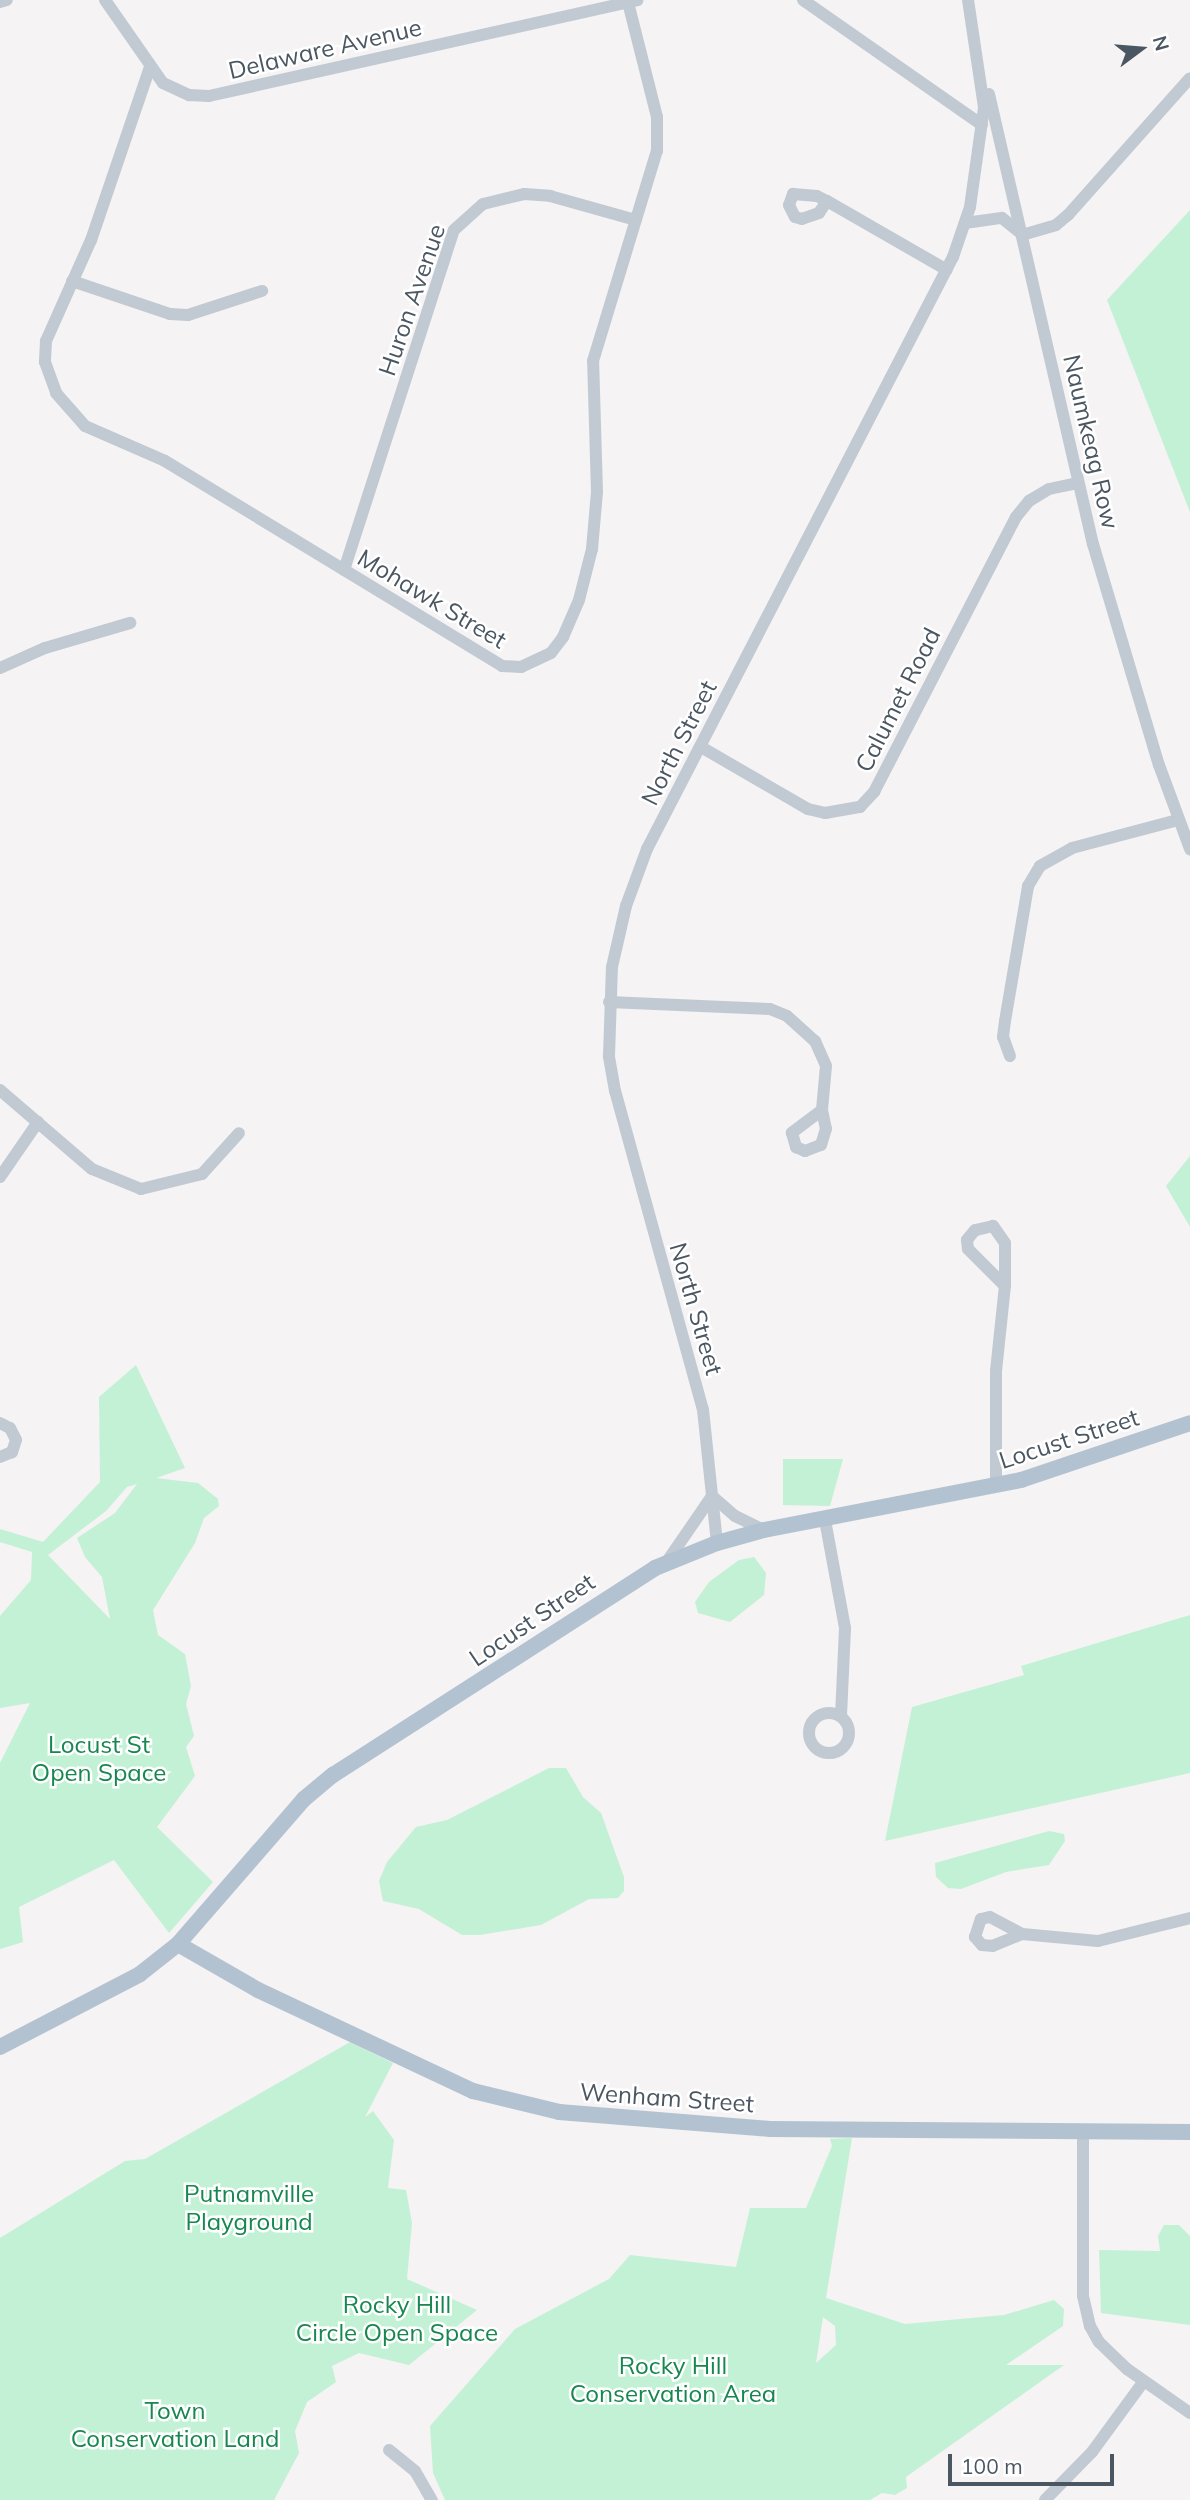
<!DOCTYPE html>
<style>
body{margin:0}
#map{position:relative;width:1190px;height:2500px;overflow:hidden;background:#f5f3f3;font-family:Mulish,sans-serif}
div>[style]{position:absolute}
.green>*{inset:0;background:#c3f1d5}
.minor>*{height:12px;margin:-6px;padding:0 6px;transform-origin:6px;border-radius:6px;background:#c1cad2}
.minor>.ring{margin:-6px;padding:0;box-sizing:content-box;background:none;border:12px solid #c1cad2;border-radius:50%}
.major>*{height:16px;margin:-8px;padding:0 8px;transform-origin:8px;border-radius:8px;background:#b3c2d1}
span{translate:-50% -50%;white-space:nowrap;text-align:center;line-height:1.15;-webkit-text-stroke:5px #fff;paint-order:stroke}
.street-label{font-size:24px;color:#4a5661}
.park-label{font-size:24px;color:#17864f}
.north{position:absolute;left:1106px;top:14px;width:70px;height:70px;-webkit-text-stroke:5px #fff;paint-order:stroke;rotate:74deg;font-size:19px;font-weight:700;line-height:28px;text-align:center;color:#4a5661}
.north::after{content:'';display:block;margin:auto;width:24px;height:32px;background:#4a5661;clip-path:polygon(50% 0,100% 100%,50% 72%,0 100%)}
.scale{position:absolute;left:948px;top:2454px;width:166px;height:32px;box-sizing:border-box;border:4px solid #4a5661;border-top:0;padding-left:9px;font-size:21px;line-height:24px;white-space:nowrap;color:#4a5661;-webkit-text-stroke:5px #fff;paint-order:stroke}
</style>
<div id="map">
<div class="green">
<div style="clip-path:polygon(1190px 210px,1190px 512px,1107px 300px)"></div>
<div style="clip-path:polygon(1190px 1156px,1190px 1227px,1166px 1186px)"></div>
<div style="clip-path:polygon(evenodd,136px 1365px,185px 1468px,156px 1478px,198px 1483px,218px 1499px,219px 1506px,204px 1518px,195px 1543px,153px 1610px,158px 1635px,185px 1654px,191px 1686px,186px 1704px,194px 1736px,186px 1747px,195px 1776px,157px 1827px,213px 1882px,169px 1933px,114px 1860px,19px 1907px,23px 1942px,0 1949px,0 1763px,30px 1703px,0 1708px,0 1616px,31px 1580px,32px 1552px,0 1542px,0 1529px,43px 1542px,100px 1482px,99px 1397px,136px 1365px,137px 1484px,115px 1513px,77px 1538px,85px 1557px,102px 1577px,110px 1619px,48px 1555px,106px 1511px,127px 1487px,137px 1484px)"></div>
<div style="clip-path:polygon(783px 1459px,843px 1459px,830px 1506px,783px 1505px)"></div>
<div style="clip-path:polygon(754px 1557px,766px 1573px,764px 1595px,730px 1622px,698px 1613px,695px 1602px,709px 1582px,739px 1560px)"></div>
<div style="clip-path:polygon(1190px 1615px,1190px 1773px,885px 1841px,912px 1707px,1024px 1675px,1021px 1666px)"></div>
<div style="clip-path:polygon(549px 1768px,566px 1768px,583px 1797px,601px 1813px,624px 1877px,624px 1891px,618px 1898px,589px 1899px,541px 1925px,480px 1935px,462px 1935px,419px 1909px,383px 1901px,379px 1881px,387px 1862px,416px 1827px,447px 1820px)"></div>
<div style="clip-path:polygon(1049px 1831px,1064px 1834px,1065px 1841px,1049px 1865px,1006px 1872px,961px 1889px,948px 1888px,936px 1877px,935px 1863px)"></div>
<div style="clip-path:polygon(350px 2042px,393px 2063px,365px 2117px,373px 2111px,394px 2140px,388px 2188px,406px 2190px,412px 2223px,407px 2279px,477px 2310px,409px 2365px,359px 2353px,332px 2366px,336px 2382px,307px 2402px,295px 2431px,299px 2453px,274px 2500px,0 2500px,0 2238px,125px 2161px,145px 2159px)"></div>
<div style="clip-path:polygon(evenodd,852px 2138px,826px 2298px,905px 2324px,1004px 2315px,1054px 2300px,1064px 2309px,1063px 2326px,1006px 2365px,1064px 2365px,906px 2477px,907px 2488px,895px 2495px,882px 2493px,870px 2500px,445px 2500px,433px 2473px,430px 2426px,515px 2329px,609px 2279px,630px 2255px,736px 2267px,750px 2208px,806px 2208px,832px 2146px,830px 2139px,852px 2138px,823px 2317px,835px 2326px,836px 2345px,816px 2363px,823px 2317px)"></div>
<div style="clip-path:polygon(1164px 2225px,1179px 2225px,1190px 2236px,1190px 2325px,1101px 2313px,1099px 2250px,1160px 2251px,1158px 2236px)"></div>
</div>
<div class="minor">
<div style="left:105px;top:0;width:101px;rotate:55.1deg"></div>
<div style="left:163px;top:83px;width:29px;rotate:25deg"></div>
<div style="left:189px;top:95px;width:20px;rotate:3deg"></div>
<div style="left:209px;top:96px;width:439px;rotate:-12.6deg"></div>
<div style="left:803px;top:0;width:218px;rotate:34.9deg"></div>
<div style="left:0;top:2px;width:7px;rotate:-16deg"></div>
<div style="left:150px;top:67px;width:183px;rotate:108.8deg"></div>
<div style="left:91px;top:240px;width:111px;rotate:114deg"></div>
<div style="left:46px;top:341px;width:21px;rotate:93deg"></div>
<div style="left:45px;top:362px;width:33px;rotate:70deg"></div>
<div style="left:56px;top:393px;width:44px;rotate:48.7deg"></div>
<div style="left:85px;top:426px;width:87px;rotate:23.6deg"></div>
<div style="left:165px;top:461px;width:394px;rotate:31.3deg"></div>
<div style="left:502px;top:666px;width:19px;rotate:3deg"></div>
<div style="left:521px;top:667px;width:33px;rotate:-25deg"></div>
<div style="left:551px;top:653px;width:20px;rotate:-53deg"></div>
<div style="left:563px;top:637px;width:40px;rotate:-66.6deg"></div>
<div style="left:579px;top:600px;width:53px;rotate:-75.7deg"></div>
<div style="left:592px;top:549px;width:57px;rotate:-85deg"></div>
<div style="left:597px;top:492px;width:131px;rotate:-91.7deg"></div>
<div style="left:593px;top:361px;width:220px;rotate:-73.1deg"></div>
<div style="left:657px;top:151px;width:34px;rotate:-90deg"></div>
<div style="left:657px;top:117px;width:119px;rotate:-104.2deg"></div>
<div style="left:989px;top:94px;width:462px;rotate:77deg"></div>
<div style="left:1093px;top:544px;width:231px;rotate:73.4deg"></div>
<div style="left:1159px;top:765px;width:90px;rotate:69.7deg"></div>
<div style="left:827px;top:201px;width:14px;rotate:124deg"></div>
<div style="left:819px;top:213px;width:18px;rotate:161deg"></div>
<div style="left:802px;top:219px;width:7px;rotate:-164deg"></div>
<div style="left:795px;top:217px;width:13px;rotate:-117deg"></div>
<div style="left:789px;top:205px;width:12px;rotate:-70deg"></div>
<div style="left:793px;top:194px;width:24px;rotate:5deg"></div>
<div style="left:817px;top:196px;width:11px;rotate:27deg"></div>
<div style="left:827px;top:201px;width:138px;rotate:29.9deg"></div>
<div style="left:965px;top:223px;width:37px;rotate:-8deg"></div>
<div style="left:1002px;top:218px;width:22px;rotate:39deg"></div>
<div style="left:1022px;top:235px;width:35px;rotate:-16deg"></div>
<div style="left:1056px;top:225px;width:16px;rotate:-40deg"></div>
<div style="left:1068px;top:215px;width:183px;rotate:-48.3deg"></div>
<div style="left:72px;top:281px;width:103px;rotate:18.6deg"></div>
<div style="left:170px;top:314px;width:18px;rotate:3deg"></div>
<div style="left:188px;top:315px;width:78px;rotate:-18deg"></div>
<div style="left:344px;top:570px;width:357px;rotate:-72.1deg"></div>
<div style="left:454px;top:230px;width:39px;rotate:-42deg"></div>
<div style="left:483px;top:204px;width:42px;rotate:-13.7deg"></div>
<div style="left:524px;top:194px;width:26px;rotate:4deg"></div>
<div style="left:550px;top:196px;width:89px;rotate:15.6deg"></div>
<div style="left:0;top:668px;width:49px;rotate:-24deg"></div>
<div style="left:45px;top:648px;width:89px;rotate:-16.4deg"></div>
<div style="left:701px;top:747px;width:124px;rotate:30.1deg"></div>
<div style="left:808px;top:809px;width:17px;rotate:13deg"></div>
<div style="left:825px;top:813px;width:36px;rotate:-10deg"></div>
<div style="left:860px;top:807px;width:21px;rotate:-47deg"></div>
<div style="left:874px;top:792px;width:309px;rotate:-62.7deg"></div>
<div style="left:1016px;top:517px;width:21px;rotate:-51deg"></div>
<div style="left:1029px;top:501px;width:23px;rotate:-31deg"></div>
<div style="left:1049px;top:489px;width:30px;rotate:-12deg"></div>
<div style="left:609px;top:1002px;width:161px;rotate:2.5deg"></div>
<div style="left:770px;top:1009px;width:18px;rotate:22deg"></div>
<div style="left:787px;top:1016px;width:38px;rotate:42deg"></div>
<div style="left:815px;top:1041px;width:27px;rotate:66deg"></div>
<div style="left:826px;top:1066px;width:44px;rotate:95.2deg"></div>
<div style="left:822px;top:1110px;width:38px;rotate:143deg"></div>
<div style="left:792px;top:1133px;width:15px;rotate:74deg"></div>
<div style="left:796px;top:1147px;width:10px;rotate:24deg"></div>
<div style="left:805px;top:1151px;width:17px;rotate:-21deg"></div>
<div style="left:821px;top:1145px;width:17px;rotate:-73deg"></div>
<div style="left:826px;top:1129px;width:19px;rotate:-102deg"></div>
<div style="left:1010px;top:1056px;width:20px;rotate:-110deg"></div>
<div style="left:1003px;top:1037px;width:16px;rotate:-83deg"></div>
<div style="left:1005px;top:1021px;width:137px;rotate:-80.3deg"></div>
<div style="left:1028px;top:886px;width:23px;rotate:-59deg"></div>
<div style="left:1040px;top:866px;width:37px;rotate:-29deg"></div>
<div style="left:1072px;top:848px;width:110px;rotate:-14.8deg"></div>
<div style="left:0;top:1090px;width:121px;rotate:40.7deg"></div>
<div style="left:92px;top:1169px;width:53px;rotate:22.2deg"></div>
<div style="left:141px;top:1189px;width:63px;rotate:-13.8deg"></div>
<div style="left:202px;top:1174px;width:55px;rotate:-47.9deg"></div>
<div style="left:0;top:1177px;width:67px;rotate:-55.4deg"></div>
<div style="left:0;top:1423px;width:11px;rotate:27deg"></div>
<div style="left:10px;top:1428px;width:13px;rotate:63deg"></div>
<div style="left:16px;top:1440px;width:13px;rotate:108deg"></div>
<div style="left:12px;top:1452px;width:13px;rotate:157deg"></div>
<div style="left:996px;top:1486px;width:115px;rotate:-90deg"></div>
<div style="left:996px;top:1371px;width:85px;rotate:-84deg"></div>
<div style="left:1005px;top:1286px;width:43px;rotate:-90deg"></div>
<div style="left:1005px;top:1243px;width:21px;rotate:-125deg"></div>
<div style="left:993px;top:1226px;width:18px;rotate:167deg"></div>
<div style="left:975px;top:1230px;width:13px;rotate:129deg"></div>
<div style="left:967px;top:1240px;width:9px;rotate:84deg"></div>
<div style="left:968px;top:1249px;width:52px;rotate:45deg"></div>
<div style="left:825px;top:1520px;width:110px;rotate:79.5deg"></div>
<div style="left:845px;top:1628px;width:88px;rotate:92.6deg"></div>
<div style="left:717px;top:1543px;width:134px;rotate:-96deg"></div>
<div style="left:703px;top:1410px;width:331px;rotate:-105.4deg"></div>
<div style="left:615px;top:1091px;width:36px;rotate:-100deg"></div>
<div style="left:609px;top:1056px;width:89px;rotate:-88.1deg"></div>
<div style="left:612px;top:967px;width:63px;rotate:-77.1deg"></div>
<div style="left:626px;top:906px;width:61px;rotate:-69.8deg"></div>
<div style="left:647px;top:849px;width:666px;rotate:-62.67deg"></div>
<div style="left:953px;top:257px;width:53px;rotate:-71.2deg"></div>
<div style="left:970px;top:207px;width:101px;rotate:-82deg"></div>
<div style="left:984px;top:107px;width:108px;rotate:-98.5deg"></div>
<div style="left:666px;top:1563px;width:81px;rotate:-55.5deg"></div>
<div style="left:712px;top:1496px;width:30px;rotate:41deg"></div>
<div style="left:735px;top:1516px;width:32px;rotate:26deg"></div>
<div class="ring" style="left:809px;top:1713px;width:28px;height:28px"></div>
<div style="left:1022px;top:1934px;width:31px;rotate:158deg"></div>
<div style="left:993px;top:1946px;width:11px;rotate:-175deg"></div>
<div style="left:982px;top:1945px;width:11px;rotate:-131deg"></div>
<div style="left:975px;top:1937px;width:19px;rotate:-72deg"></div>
<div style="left:981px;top:1919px;width:9px;rotate:-13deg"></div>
<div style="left:990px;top:1917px;width:36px;rotate:28deg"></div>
<div style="left:1022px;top:1934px;width:76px;rotate:5.3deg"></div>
<div style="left:1098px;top:1941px;width:95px;rotate:-14deg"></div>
<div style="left:1083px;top:2134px;width:162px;rotate:90deg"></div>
<div style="left:1083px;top:2296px;width:31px;rotate:77deg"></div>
<div style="left:1090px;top:2326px;width:18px;rotate:61deg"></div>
<div style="left:1099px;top:2342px;width:39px;rotate:44deg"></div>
<div style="left:1127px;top:2369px;width:77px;rotate:34.9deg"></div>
<div style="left:389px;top:2450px;width:33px;rotate:39deg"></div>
<div style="left:415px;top:2471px;width:34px;rotate:60deg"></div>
<div style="left:1045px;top:2500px;width:67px;rotate:-45.6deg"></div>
<div style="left:1092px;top:2452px;width:88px;rotate:-53.8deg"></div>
</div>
<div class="major">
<div style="left:178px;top:1944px;width:92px;rotate:29.9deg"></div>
<div style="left:258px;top:1990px;width:238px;rotate:25.2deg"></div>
<div style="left:473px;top:2091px;width:89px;rotate:13.7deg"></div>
<div style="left:559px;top:2112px;width:212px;rotate:4.6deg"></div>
<div style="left:770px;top:2129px;width:420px;rotate:0.4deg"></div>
<div style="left:0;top:2047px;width:158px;rotate:-27.5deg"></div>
<div style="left:140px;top:1974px;width:48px;rotate:-38.3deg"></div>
<div style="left:178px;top:1944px;width:192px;rotate:-49deg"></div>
<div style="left:304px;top:1799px;width:38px;rotate:-40deg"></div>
<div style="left:333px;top:1775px;width:383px;rotate:-32.7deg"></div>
<div style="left:655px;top:1568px;width:67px;rotate:-22deg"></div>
<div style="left:717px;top:1543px;width:49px;rotate:-15.5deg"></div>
<div style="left:764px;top:1530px;width:262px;rotate:-11deg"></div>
<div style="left:1021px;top:1480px;width:178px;rotate:-18.6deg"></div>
</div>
<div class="street-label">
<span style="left:325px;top:49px;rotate:-13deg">Delaware Avenue</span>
<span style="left:412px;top:300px;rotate:-71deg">Huron Avenue</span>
<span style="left:1091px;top:442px;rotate:77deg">Naumkeag Row</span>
<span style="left:432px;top:599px;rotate:31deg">Mohawk Street</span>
<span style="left:898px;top:700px;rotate:-63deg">Calumet Road</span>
<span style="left:679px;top:743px;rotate:-63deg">North Street</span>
<span style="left:696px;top:1309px;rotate:74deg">North Street</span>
<span style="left:1069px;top:1439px;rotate:-18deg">Locust Street</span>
<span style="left:532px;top:1620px;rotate:-34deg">Locust Street</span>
<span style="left:667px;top:2098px;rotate:4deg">Wenham Street</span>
</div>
<div class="park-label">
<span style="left:99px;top:1759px">Locust St<br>Open Space</span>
<span style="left:249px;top:2208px">Putnamville<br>Playground</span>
<span style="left:397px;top:2319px">Rocky Hill<br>Circle Open Space</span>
<span style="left:673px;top:2380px">Rocky Hill<br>Conservation Area</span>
<span style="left:175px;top:2425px">Town<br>Conservation Land</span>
</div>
<div class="north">N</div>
<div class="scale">100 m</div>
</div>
